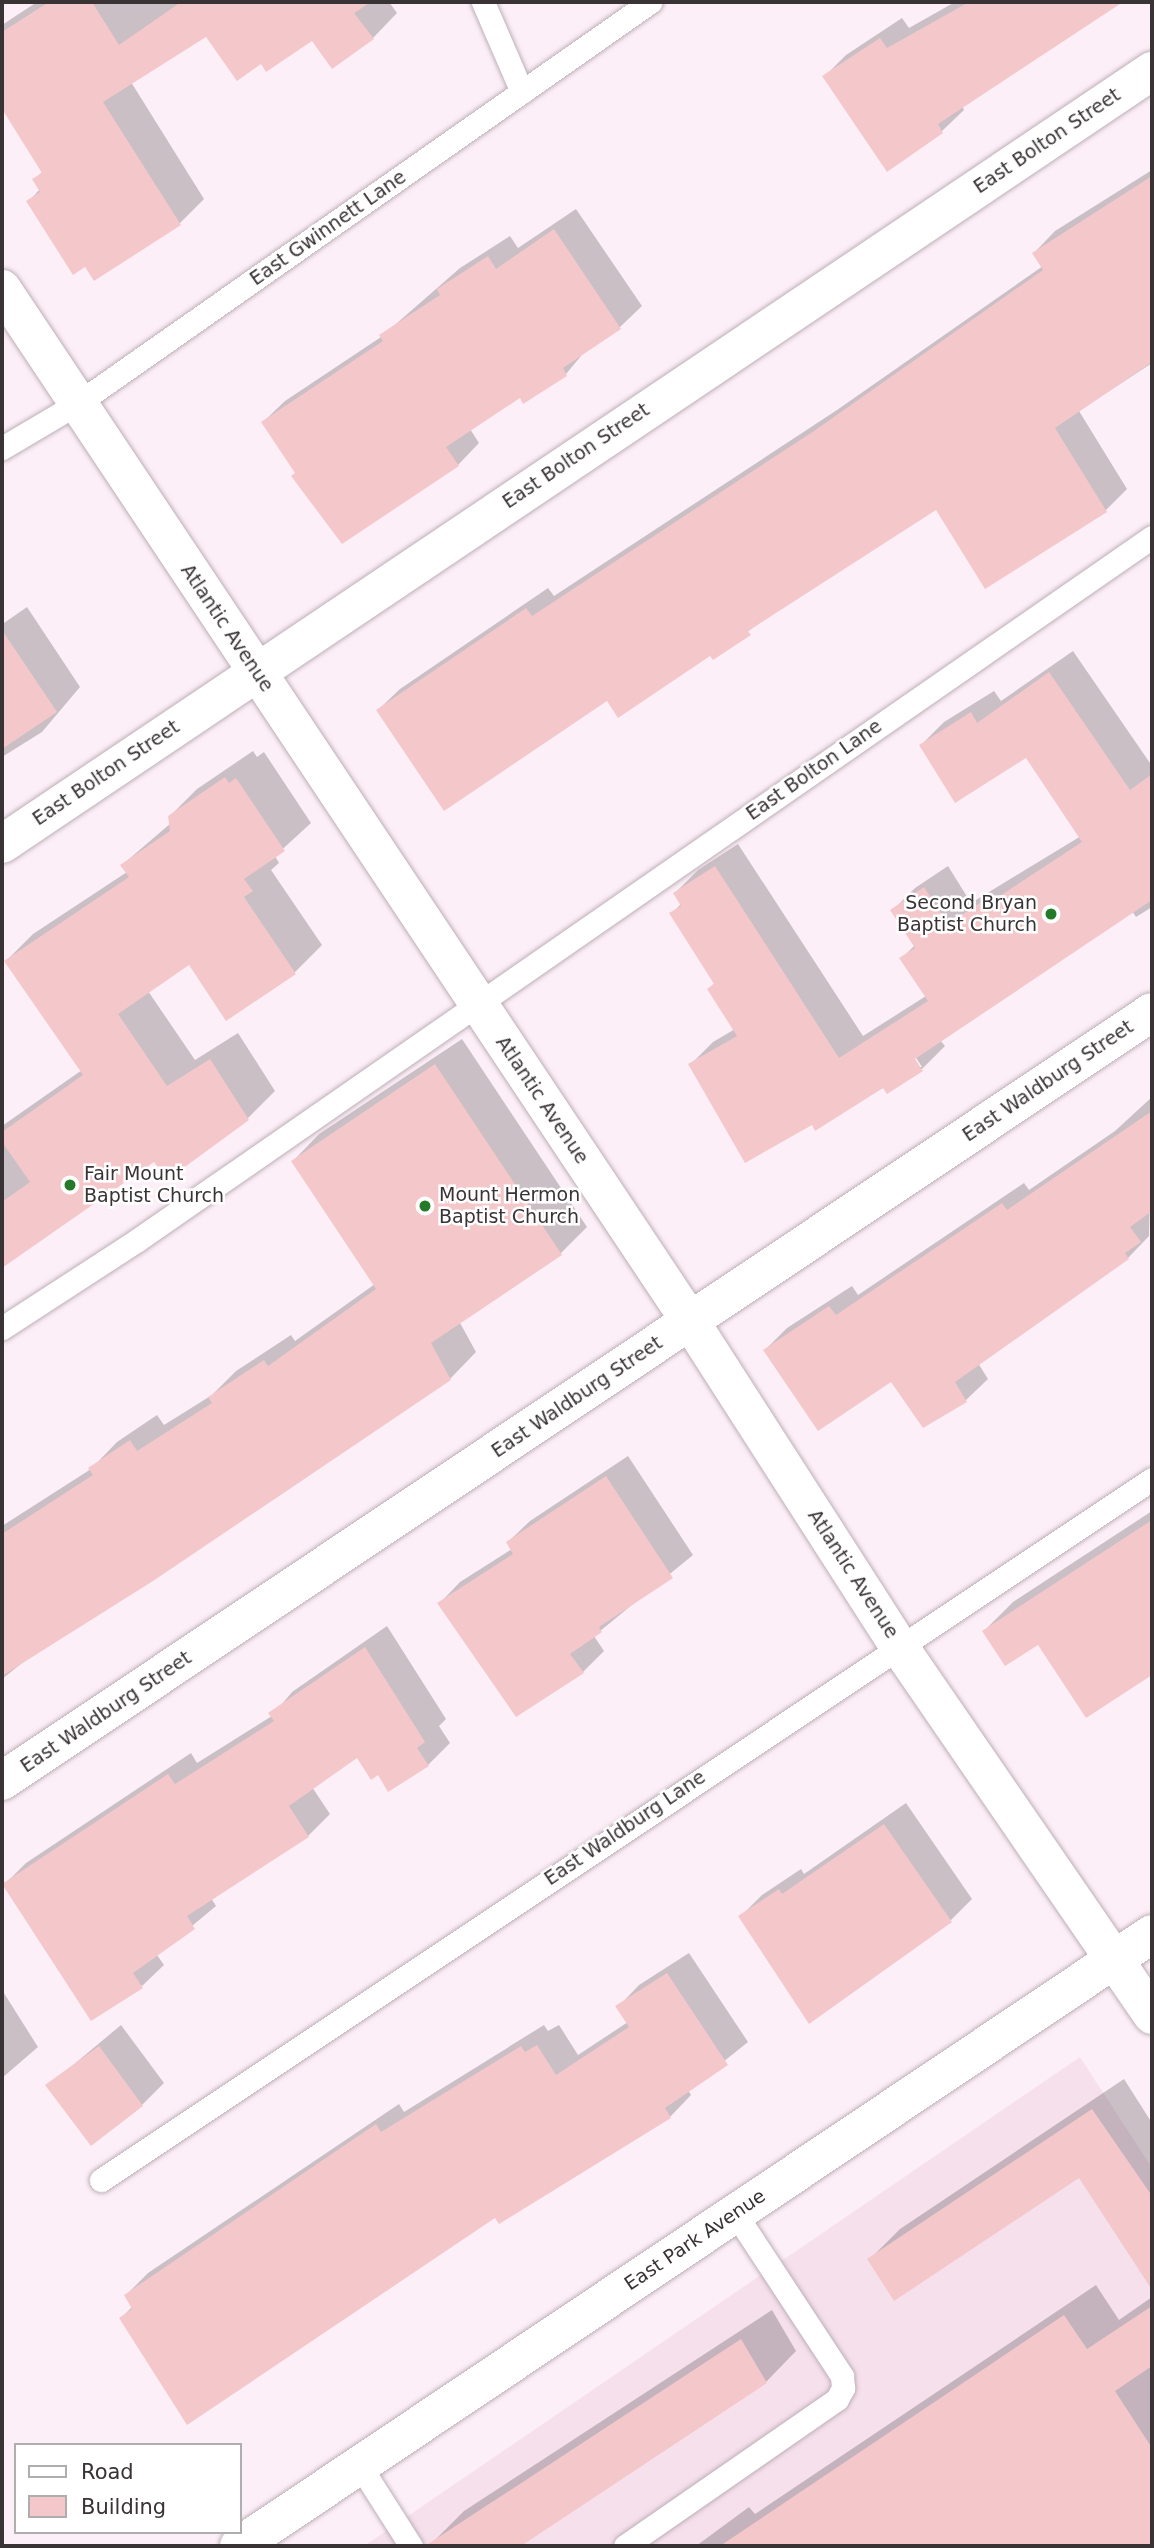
<!DOCTYPE html>
<style>
body{margin:0}
#map{position:relative;width:1154px;height:2548px;overflow:hidden;background:#fdeff7;font-family:"DejaVu Sans",sans-serif}
div>[style]{position:absolute}
.built>*{inset:0;background:#f6e0ec}
.shadow>*{inset:0;background:#0003}
.building>*{inset:0;background:#f4c8ca}
.roads{filter:drop-shadow(0 0 2px #bdafb7) drop-shadow(0 0 2px #bdafb7)}
.lane>*{height:23px;margin:-11.5px;padding:0 11.5px;transform-origin:11.5px;border-radius:11.5px;background:#fff}
.street>*{height:38px;margin:-19px;padding:0 19px;transform-origin:19px;border-radius:19px;background:#fff}
.dots>*{width:19px;height:19px;translate:-50% -50%;box-sizing:border-box;border:4px solid #fff;border-radius:50%}
span{translate:-50% -50%;white-space:nowrap;text-align:center;line-height:1.15;-webkit-text-stroke:5px #fff;paint-order:stroke}
.street-label{font-size:19px;color:#393336}
.poi-label{font-size:19px;color:#393336}
.right{translate:-100% -50%;text-align:right}
.left{translate:0 -50%;text-align:left}
.frame{position:absolute;inset:0;border:4px solid #393336;pointer-events:none}
.legend{position:absolute;left:14px;top:2443px;width:228px;height:91px;box-sizing:border-box;background:#fff;border:2px solid #b0adaf;margin:0;padding:9px 12px;list-style:none;font-size:21px;color:#393336}
.legend li{display:flex;align-items:center;gap:14px;height:35px}
.legend b{width:35px;border:2px solid #b0adaf}
</style>
<div id="map">
<div class="built">
<div style="clip-path:polygon(1080px 2057px,1152px 2168px,1152px 2546px,364px 2546px)"></div>
</div>
<div class="shadow">
<div style="clip-path:polygon(37px 2px,389px 2px,397px 13px,373px 38px,313px 39px,261px 62px,207px 35px,131px 82px,204px 199px,179px 224px,86px 265px,29px 201px,40px 189px,35px 179px,43px 171px,2px 106px,2px 25px)"></div>
<div style="clip-path:polygon(955px 2px,1120px 2px,962px 106px,964px 110px,942px 131px,888px 170px,825px 76px,846px 55px,902px 18px,909px 28px)"></div>
<div style="clip-path:polygon(1152px 170px,1152px 363px,1079px 411px,1127px 489px,1106px 510px,937px 508px,767px 617px,713px 658px,711px 654px,608px 699px,378px 710px,400px 689px,548px 588px,554px 596px,837px 410px,1043px 266px,1034px 253px,1055px 231px)"></div>
<div style="clip-path:polygon(576px 209px,642px 306px,620px 327px,586px 350px,566px 374px,520px 396px,470px 429px,479px 443px,458px 465px,297px 473px,263px 422px,285px 401px,381px 337px,460px 268px,510px 236px,518px 248px)"></div>
<div style="clip-path:polygon(27px 607px,80px 687px,42px 732px,2px 757px,2px 620px,4px 623px)"></div>
<div style="clip-path:polygon(evenodd,1073px 651px,1152px 766px,1152px 907px,1136px 917px,1132px 911px,940px 1040px,945px 1046px,922px 1069px,812px 1123px,690px 1065px,713px 1042px,735px 1029px,709px 989px,715px 982px,672px 913px,682px 903px,675px 893px,698px 870px,738px 844px,863px 1036px,926px 996px,902px 958px,915px 945px,892px 911px,915px 888px,948px 866px,971px 903px,1081px 836px,1026px 755px,921px 745px,944px 722px,994px 691px,1001px 701px,1073px 651px,911px 1050px,922px 1067px,918px 1067px,911px 1050px)"></div>
<div style="clip-path:polygon(253px 751px,257px 757px,264px 752px,311px 823px,275px 856px,279px 863px,271px 870px,322px 945px,295px 972px,227px 1018px,189px 963px,148px 991px,195px 1060px,238px 1033px,275px 1091px,248px 1118px,155px 1159px,2px 1266px,2px 1126px,82px 1070px,6px 961px,33px 934px,127px 872px,122px 865px,171px 823px,170px 816px,197px 789px)"></div>
<div style="clip-path:polygon(462px 1039px,587px 1227px,561px 1253px,459px 1321px,476px 1352px,450px 1379px,36px 1652px,2px 1679px,2px 1526px,91px 1469px,117px 1442px,157px 1415px,164px 1425px,212px 1395px,236px 1371px,291px 1335px,295px 1341px,375px 1284px,293px 1161px,319px 1134px)"></div>
<div style="clip-path:polygon(1152px 1097px,1149px 1236px,1128px 1258px,978px 1363px,988px 1379px,966px 1400px,923px 1426px,891px 1380px,765px 1350px,787px 1328px,852px 1286px,858px 1295px,1024px 1183px,1029px 1190px,1115px 1131px)"></div>
<div style="clip-path:polygon(628px 1456px,693px 1555px,594px 1636px,604px 1651px,583px 1672px,439px 1604px,460px 1582px,512px 1549px,508px 1542px,530px 1521px)"></div>
<div style="clip-path:polygon(1152px 1511px,1152px 1673px,1087px 1716px,1039px 1642px,984px 1631px,1013px 1602px)"></div>
<div style="clip-path:polygon(387px 1626px,446px 1719px,439px 1726px,450px 1743px,428px 1765px,389px 1790px,379px 1772px,358px 1756px,312px 1787px,330px 1814px,308px 1836px,211px 1898px,216px 1906px,157px 1955px,164px 1965px,142px 1986px,4px 1885px,26px 1863px,191px 1753px,197px 1763px,272px 1716px,292px 1692px)"></div>
<div style="clip-path:polygon(906px 1803px,972px 1899px,951px 1920px,740px 1917px,762px 1895px,801px 1869px,804px 1874px)"></div>
<div style="clip-path:polygon(689px 1953px,748px 2042px,688px 2090px,691px 2095px,670px 2117px,496px 2216px,121px 2318px,133px 2306px,126px 2295px,148px 2273px,399px 2104px,404px 2112px,544px 2025px,548px 2031px,559px 2025px,578px 2055px,628px 2022px,618px 2007px,639px 1985px)"></div>
<div style="clip-path:polygon(2px 1990px,38px 2047px,2px 2078px)"></div>
<div style="clip-path:polygon(121px 2025px,164px 2083px,142px 2105px,48px 2086px)"></div>
<div style="clip-path:polygon(1124px 2079px,1152px 2123px,1152px 2287px,1079px 2175px,869px 2260px,900px 2229px)"></div>
<div style="clip-path:polygon(1096px 2285px,1119px 2320px,1152px 2297px,1152px 2546px,696px 2546px,749px 2507px,755px 2514px)"></div>
<div style="clip-path:polygon(772px 2310px,796px 2351px,766px 2382px,518px 2546px,437px 2546px,434px 2541px,464px 2511px)"></div>
</div>
<div class="building">
<div style="clip-path:polygon(49px 2px,92px 2px,119px 45px,181px 2px,371px 2px,354px 13px,374px 39px,332px 69px,312px 41px,266px 72px,261px 64px,237px 81px,206px 37px,103px 102px,181px 225px,94px 281px,85px 267px,73px 275px,26px 201px,40px 192px,32px 179px,42px 173px,2px 109px,2px 32px)"></div>
<div style="clip-path:polygon(969px 2px,1123px 2px,938px 124px,943px 133px,887px 172px,822px 76px,880px 38px,887px 48px)"></div>
<div style="clip-path:polygon(1152px 176px,1152px 362px,1055px 428px,1107px 512px,985px 589px,936px 510px,748px 631px,751px 635px,713px 660px,710px 656px,618px 718px,607px 701px,444px 811px,376px 710px,526px 608px,532px 616px,814px 431px,1043px 270px,1032px 253px)"></div>
<div style="clip-path:polygon(554px 229px,621px 329px,563px 368px,567px 376px,523px 404px,520px 398px,446px 447px,459px 466px,342px 544px,291px 476px,295px 473px,261px 422px,383px 341px,379px 335px,440px 295px,437px 289px,488px 256px,496px 269px)"></div>
<div style="clip-path:polygon(2px 630px,57px 712px,2px 749px)"></div>
<div style="clip-path:polygon(1049px 672px,1130px 790px,1152px 774px,1152px 900px,915px 1059px,923px 1071px,887px 1094px,883px 1088px,815px 1131px,812px 1125px,745px 1163px,688px 1064px,737px 1036px,707px 989px,714px 984px,669px 913px,681px 906px,673px 893px,715px 866px,839px 1058px,928px 1001px,899px 958px,915px 948px,890px 910px,924px 887px,948px 924px,986px 899px,989px 903px,1082px 842px,1026px 758px,955px 803px,919px 745px,971px 712px,977px 723px)"></div>
<div style="clip-path:polygon(225px 777px,229px 783px,236px 778px,285px 851px,244px 879px,253px 891px,244px 897px,296px 974px,226px 1021px,189px 965px,118px 1014px,167px 1086px,210px 1059px,249px 1120px,167px 1180px,154px 1162px,2px 1268px,2px 1202px,30px 1182px,2px 1142px,2px 1132px,83px 1075px,4px 961px,129px 877px,120px 865px,170px 831px,168px 816px)"></div>
<div style="clip-path:polygon(435px 1064px,562px 1255px,431px 1343px,451px 1380px,153px 1581px,2px 1676px,2px 1534px,93px 1475px,88px 1468px,130px 1440px,137px 1451px,212px 1403px,208px 1397px,264px 1360px,268px 1366px,376px 1289px,291px 1161px)"></div>
<div style="clip-path:polygon(1152px 1111px,1152px 1211px,1130px 1227px,1141px 1242px,1125px 1253px,1129px 1259px,955px 1382px,967px 1402px,923px 1428px,891px 1382px,818px 1431px,763px 1350px,829px 1306px,836px 1315px,1002px 1203px,1007px 1210px)"></div>
<div style="clip-path:polygon(606px 1476px,673px 1578px,599px 1627px,602px 1632px,570px 1654px,584px 1673px,516px 1717px,437px 1603px,513px 1554px,506px 1542px)"></div>
<div style="clip-path:polygon(1152px 1520px,1152px 1675px,1086px 1718px,1038px 1645px,1005px 1666px,982px 1631px)"></div>
<div style="clip-path:polygon(365px 1647px,425px 1742px,417px 1748px,429px 1766px,388px 1792px,378px 1775px,371px 1780px,357px 1758px,289px 1806px,309px 1837px,187px 1916px,195px 1929px,133px 1973px,143px 1988px,91px 2021px,2px 1884px,168px 1774px,175px 1784px,274px 1721px,268px 1713px)"></div>
<div style="clip-path:polygon(884px 1824px,952px 1922px,809px 2024px,738px 1916px,779px 1889px,782px 1894px)"></div>
<div style="clip-path:polygon(667px 1973px,728px 2065px,665px 2108px,671px 2118px,499px 2224px,495px 2218px,187px 2425px,119px 2318px,132px 2309px,124px 2295px,376px 2124px,381px 2132px,521px 2046px,525px 2052px,537px 2045px,556px 2075px,629px 2027px,615px 2006px)"></div>
<div style="clip-path:polygon(99px 2046px,143px 2106px,91px 2146px,45px 2085px)"></div>
<div style="clip-path:polygon(1092px 2109px,1152px 2196px,1152px 2290px,1079px 2178px,894px 2301px,867px 2259px)"></div>
<div style="clip-path:polygon(1152px 2306px,1152px 2366px,1115px 2391px,1152px 2448px,1152px 2546px,720px 2546px,1064px 2315px,1087px 2349px)"></div>
<div style="clip-path:polygon(741px 2339px,767px 2383px,521px 2546px,425px 2546px)"></div>
</div>
<div class="roads">
<div class="lane">
<div style="left:483px;top:2px;width:98px;rotate:66.6deg"></div>
<div style="left:2px;top:448px;width:88px;rotate:-30.6deg"></div>
<div style="left:78px;top:403px;width:699px;rotate:-35.03deg"></div>
<div style="left:2px;top:1328px;width:160px;rotate:-33deg"></div>
<div style="left:136px;top:1241px;width:1236px;rotate:-34.72deg"></div>
<div style="left:101px;top:2180px;width:1263px;rotate:-33.7deg"></div>
<div style="left:360px;top:2466px;width:95px;rotate:57.5deg"></div>
<div style="left:625px;top:2546px;width:258px;rotate:-34.7deg"></div>
<div style="left:837px;top:2399px;width:13px;rotate:-61deg"></div>
<div style="left:843px;top:2388px;width:12px;rotate:-95deg"></div>
<div style="left:842px;top:2376px;width:195px;rotate:-123.3deg"></div>
</div>
<div class="street">
<div style="left:2px;top:289px;width:1240px;rotate:56.31deg"></div>
<div style="left:690px;top:1321px;width:385px;rotate:57.3deg"></div>
<div style="left:898px;top:1645px;width:449px;rotate:55.5deg"></div>
<div style="left:2px;top:844px;width:1386px;rotate:-33.91deg"></div>
<div style="left:2px;top:1781px;width:1383px;rotate:-33.77deg"></div>
<div style="left:239px;top:2546px;width:1099px;rotate:-33.83deg"></div>
</div>
</div>
<div class="dots">
<div style="left:1051px;top:914px;background:#247a28"></div>
<div style="left:70px;top:1185px;background:#247a28"></div>
<div style="left:425px;top:1206px;background:#247a28"></div>
</div>
<div class="street-label">
<span style="left:1047px;top:141px;rotate:-34deg">East Bolton Street</span>
<span style="left:328px;top:228px;rotate:-35deg">East Gwinnett Lane</span>
<span style="left:576px;top:456px;rotate:-34deg">East Bolton Street</span>
<span style="left:227px;top:628px;rotate:56deg">Atlantic Avenue</span>
<span style="left:814px;top:770px;rotate:-35deg">East Bolton Lane</span>
<span style="left:106px;top:773px;rotate:-34deg">East Bolton Street</span>
<span style="left:1048px;top:1081px;rotate:-34deg">East Waldburg Street</span>
<span style="left:542px;top:1100px;rotate:56deg">Atlantic Avenue</span>
<span style="left:577px;top:1397px;rotate:-34deg">East Waldburg Street</span>
<span style="left:853px;top:1574px;rotate:57deg">Atlantic Avenue</span>
<span style="left:106px;top:1712px;rotate:-34deg">East Waldburg Street</span>
<span style="left:625px;top:1828px;rotate:-34deg">East Waldburg Lane</span>
<span style="left:695px;top:2240px;rotate:-34deg">East Park Avenue</span>
</div>
<div class="poi-label">
<span class="right" style="left:1037px;top:914px">Second Bryan<br>Baptist Church</span>
<span class="left" style="left:84px;top:1185px">Fair Mount<br>Baptist Church</span>
<span class="left" style="left:439px;top:1206px">Mount Hermon<br>Baptist Church</span>
</div>
<div class="frame"></div>
<ul class="legend">
<li><b style="height:9px;background:#fff"></b>Road</li>
<li><b style="height:19px;background:#f4c8ca"></b>Building</li>
</ul>
</div>
